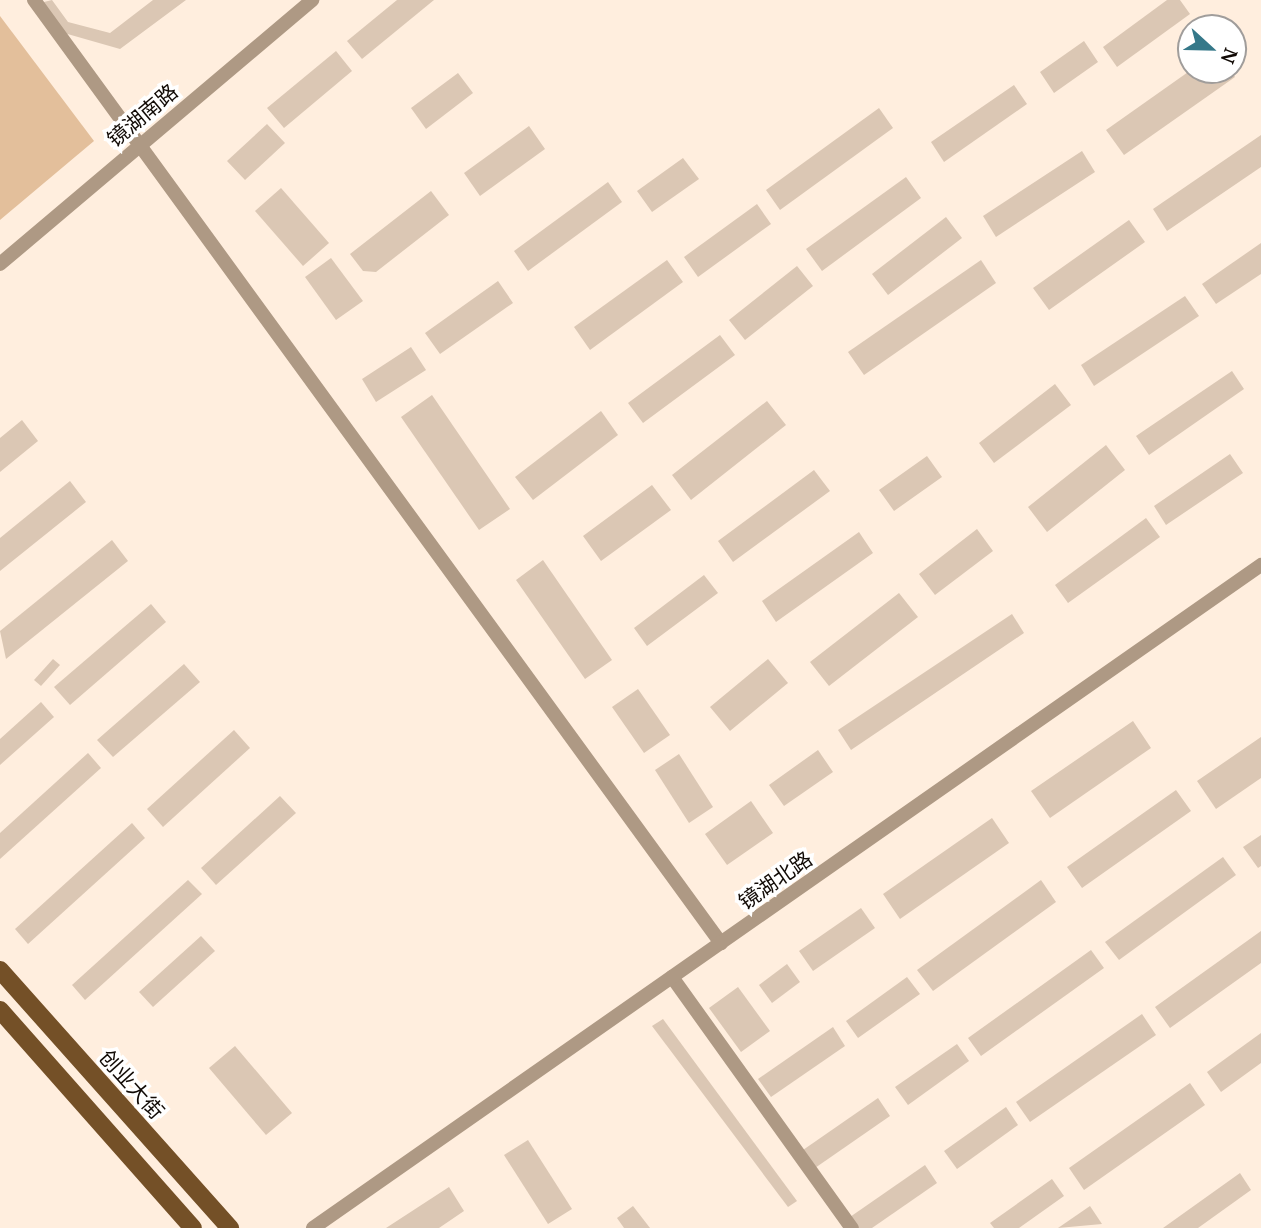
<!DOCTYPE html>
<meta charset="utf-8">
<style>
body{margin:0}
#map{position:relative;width:1261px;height:1228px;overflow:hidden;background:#ffeede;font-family:"PT Serif","Noto Sans SC",serif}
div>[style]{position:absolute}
.green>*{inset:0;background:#e3bf9b}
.building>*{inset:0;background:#dbc7b4}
.minor>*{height:14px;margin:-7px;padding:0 7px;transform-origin:7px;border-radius:7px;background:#ae9984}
.major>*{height:18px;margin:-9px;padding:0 9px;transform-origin:9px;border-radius:9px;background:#745027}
span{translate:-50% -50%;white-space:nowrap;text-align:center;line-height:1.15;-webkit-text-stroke:7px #fff;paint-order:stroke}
.street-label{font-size:21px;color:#110a05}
.north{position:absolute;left:1177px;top:14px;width:70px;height:70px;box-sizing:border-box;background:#fff;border:2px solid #a09d9b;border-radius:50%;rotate:112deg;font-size:19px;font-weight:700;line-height:28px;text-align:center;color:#110a05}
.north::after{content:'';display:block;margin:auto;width:24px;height:32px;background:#357889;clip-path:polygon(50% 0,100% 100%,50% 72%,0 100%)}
</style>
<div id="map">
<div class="green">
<div style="clip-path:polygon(0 16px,94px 141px,0 220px)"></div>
</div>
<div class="building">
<div style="clip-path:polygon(52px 0,68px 22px,110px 33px,153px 0,186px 0,120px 49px,64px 33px,40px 3px)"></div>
<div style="clip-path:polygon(397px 0,434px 0,362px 59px,347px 41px)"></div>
<div style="clip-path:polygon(1167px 0,1180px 0,1190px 14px,1117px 67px,1103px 47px)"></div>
<div style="clip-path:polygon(1084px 41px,1098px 62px,1054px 93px,1040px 72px)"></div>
<div style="clip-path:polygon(336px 51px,352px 71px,284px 128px,267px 108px)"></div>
<div style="clip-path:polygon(1191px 70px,1231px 70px,1235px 77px,1124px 155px,1106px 130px)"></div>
<div style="clip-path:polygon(458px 73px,473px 93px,426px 129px,411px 108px)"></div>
<div style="clip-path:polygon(1014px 85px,1027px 104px,944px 162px,931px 142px)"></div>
<div style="clip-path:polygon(879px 108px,893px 128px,780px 210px,766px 190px)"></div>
<div style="clip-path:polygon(267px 124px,285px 143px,245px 180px,227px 161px)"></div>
<div style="clip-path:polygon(529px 126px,545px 149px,480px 196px,464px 173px)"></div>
<div style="clip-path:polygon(1261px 135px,1261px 167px,1167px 231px,1153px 209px)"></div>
<div style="clip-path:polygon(1082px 151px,1095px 172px,996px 237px,983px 216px)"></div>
<div style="clip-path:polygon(683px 158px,699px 179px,652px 212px,637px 191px)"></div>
<div style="clip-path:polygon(906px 177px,921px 198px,822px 271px,806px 249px)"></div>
<div style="clip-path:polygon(608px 182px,622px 202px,528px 271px,514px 251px)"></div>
<div style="clip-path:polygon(281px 188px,329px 243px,303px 266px,255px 211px)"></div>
<div style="clip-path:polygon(431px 191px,449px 215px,376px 272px,363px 271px,350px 254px)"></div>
<div style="clip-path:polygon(757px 204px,771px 224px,698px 277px,684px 257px)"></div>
<div style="clip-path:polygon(946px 217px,962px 238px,888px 295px,872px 274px)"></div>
<div style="clip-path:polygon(1129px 220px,1145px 242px,1049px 310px,1033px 288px)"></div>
<div style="clip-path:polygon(1261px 243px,1261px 274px,1216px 304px,1202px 284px)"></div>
<div style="clip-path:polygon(331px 258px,363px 301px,336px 320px,305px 277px)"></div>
<div style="clip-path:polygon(667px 260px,683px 282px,590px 350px,574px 327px)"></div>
<div style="clip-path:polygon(981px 260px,996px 283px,864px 375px,848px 352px)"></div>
<div style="clip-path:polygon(797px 266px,813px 286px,745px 340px,729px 320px)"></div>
<div style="clip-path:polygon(498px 281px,513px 303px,440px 354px,425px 333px)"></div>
<div style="clip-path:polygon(1185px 296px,1199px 316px,1094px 386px,1081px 365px)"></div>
<div style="clip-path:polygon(720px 335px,735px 355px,643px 423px,628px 403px)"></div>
<div style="clip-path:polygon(411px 347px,426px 370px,376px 402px,362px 379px)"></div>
<div style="clip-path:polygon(1232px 371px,1244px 389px,1149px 455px,1136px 436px)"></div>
<div style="clip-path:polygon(1055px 384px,1071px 405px,994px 463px,979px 443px)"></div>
<div style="clip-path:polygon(432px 395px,510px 509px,479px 530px,401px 417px)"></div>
<div style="clip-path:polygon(767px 401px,786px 425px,691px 500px,672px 475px)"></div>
<div style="clip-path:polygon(601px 411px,618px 435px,533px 500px,515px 477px)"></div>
<div style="clip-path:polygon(22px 420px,38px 441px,0 472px,0 438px)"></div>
<div style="clip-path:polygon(1106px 445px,1125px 470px,1047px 532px,1028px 507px)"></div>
<div style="clip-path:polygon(1230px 454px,1243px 473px,1166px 525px,1154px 506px)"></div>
<div style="clip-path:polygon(927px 456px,942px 477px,894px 511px,879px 490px)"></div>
<div style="clip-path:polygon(814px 470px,830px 491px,733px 562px,718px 541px)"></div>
<div style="clip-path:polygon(70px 481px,86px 502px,0 571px,0 538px)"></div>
<div style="clip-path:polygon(652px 485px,671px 510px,601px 561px,583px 536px)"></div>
<div style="clip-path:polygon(1146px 518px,1160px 537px,1068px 603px,1055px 585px)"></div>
<div style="clip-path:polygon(977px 529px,993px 551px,935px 595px,919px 574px)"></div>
<div style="clip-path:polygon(859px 532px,873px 553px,776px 622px,762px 601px)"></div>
<div style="clip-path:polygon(112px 540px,128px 561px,6px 659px,0 631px)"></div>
<div style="clip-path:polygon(543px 560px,612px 660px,585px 679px,516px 580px)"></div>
<div style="clip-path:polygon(704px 575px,718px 593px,647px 646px,634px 628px)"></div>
<div style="clip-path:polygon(899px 593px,918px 617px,829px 686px,810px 662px)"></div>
<div style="clip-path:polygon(151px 604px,166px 622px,70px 705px,54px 687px)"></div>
<div style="clip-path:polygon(1012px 614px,1024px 633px,851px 750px,838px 730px)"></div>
<div style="clip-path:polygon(53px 659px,60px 665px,41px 686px,34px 680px)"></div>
<div style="clip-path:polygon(768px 659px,788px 683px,730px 731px,710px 707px)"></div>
<div style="clip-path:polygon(184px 664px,200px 682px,113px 757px,97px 740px)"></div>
<div style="clip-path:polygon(638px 689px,670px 735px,644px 753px,612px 707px)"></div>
<div style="clip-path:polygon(41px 702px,54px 717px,0 765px,0 739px)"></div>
<div style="clip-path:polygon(1133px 721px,1151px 748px,1050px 818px,1031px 791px)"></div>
<div style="clip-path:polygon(234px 730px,250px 748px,163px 827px,147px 809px)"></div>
<div style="clip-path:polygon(1261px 737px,1261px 778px,1216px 809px,1197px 781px)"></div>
<div style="clip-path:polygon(818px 750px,833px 772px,784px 806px,769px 785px)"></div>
<div style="clip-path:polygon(88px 753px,101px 768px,0 859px,0 833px)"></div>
<div style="clip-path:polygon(679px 754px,713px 807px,689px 823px,655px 770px)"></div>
<div style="clip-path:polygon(1176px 790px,1191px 811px,1082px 888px,1067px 867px)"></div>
<div style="clip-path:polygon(280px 796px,296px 813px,216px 885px,201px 868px)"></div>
<div style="clip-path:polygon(751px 801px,773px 833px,727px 865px,705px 834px)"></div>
<div style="clip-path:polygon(992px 818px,1009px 843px,900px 919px,883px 894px)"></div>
<div style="clip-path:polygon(132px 823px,145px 838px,28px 944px,15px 929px)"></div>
<div style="clip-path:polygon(1261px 835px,1261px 866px,1258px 868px,1243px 847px)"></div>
<div style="clip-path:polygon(1223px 857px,1236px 875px,1119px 960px,1105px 942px)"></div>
<div style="clip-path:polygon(188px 880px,202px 894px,85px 1000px,72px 985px)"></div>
<div style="clip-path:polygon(1041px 880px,1056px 902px,933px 991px,917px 970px)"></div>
<div style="clip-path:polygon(861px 908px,875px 928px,813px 971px,799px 951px)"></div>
<div style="clip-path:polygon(1261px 931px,1261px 963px,1170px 1028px,1155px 1007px)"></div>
<div style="clip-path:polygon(201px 936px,215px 951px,153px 1007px,139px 992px)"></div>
<div style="clip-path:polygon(1091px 950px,1104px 968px,981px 1056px,968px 1038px)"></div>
<div style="clip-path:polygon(787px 964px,800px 982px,772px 1003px,759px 985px)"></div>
<div style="clip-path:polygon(907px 977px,920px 994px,858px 1038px,846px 1021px)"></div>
<div style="clip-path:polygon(738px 987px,770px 1031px,741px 1052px,709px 1008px)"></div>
<div style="clip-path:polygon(1142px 1014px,1156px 1035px,1030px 1122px,1016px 1102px)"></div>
<div style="clip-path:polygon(663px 1019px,797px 1201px,788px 1207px,652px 1026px)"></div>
<div style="clip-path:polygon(833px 1027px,845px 1046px,771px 1097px,758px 1079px)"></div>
<div style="clip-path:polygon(1261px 1033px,1261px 1063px,1221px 1092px,1207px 1072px)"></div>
<div style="clip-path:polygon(957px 1044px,969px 1061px,908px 1105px,895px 1087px)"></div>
<div style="clip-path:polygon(235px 1046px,292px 1113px,266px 1135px,209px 1068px)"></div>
<div style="clip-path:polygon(1190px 1083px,1205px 1105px,1084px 1190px,1069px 1168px)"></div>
<div style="clip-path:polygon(878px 1098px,890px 1116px,815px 1168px,803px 1150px)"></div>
<div style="clip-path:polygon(1006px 1107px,1018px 1125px,957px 1169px,944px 1151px)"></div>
<div style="clip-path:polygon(528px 1140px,572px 1209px,548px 1224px,504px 1155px)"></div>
<div style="clip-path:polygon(925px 1165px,937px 1183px,872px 1228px,858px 1228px,850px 1217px)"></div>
<div style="clip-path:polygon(1240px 1173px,1251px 1190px,1198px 1228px,1163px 1228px)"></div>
<div style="clip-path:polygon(1052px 1179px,1064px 1196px,1019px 1228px,994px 1228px,990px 1223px)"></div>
<div style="clip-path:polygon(449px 1187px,464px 1211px,439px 1228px,386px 1228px)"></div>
<div style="clip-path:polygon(633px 1206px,650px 1228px,624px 1228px,617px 1218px)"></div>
<div style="clip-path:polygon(1090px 1206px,1102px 1224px,1058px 1228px)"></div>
</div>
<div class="minor">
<div style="left:34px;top:0;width:1167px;rotate:53.93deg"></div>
<div style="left:0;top:264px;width:409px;rotate:-40.2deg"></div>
<div style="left:672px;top:977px;width:309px;rotate:54.4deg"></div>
<div style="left:313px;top:1228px;width:1157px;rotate:-34.97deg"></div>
</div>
<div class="major">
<div style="left:0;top:970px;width:346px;rotate:48.3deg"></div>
<div style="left:0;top:1010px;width:291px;rotate:48.5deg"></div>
</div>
<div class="street-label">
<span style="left:142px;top:115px;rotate:-40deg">镜湖南路</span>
<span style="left:775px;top:880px;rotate:-35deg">镜湖北路</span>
<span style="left:132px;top:1084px;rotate:48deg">创业大街</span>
</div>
<div class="north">N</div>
</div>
